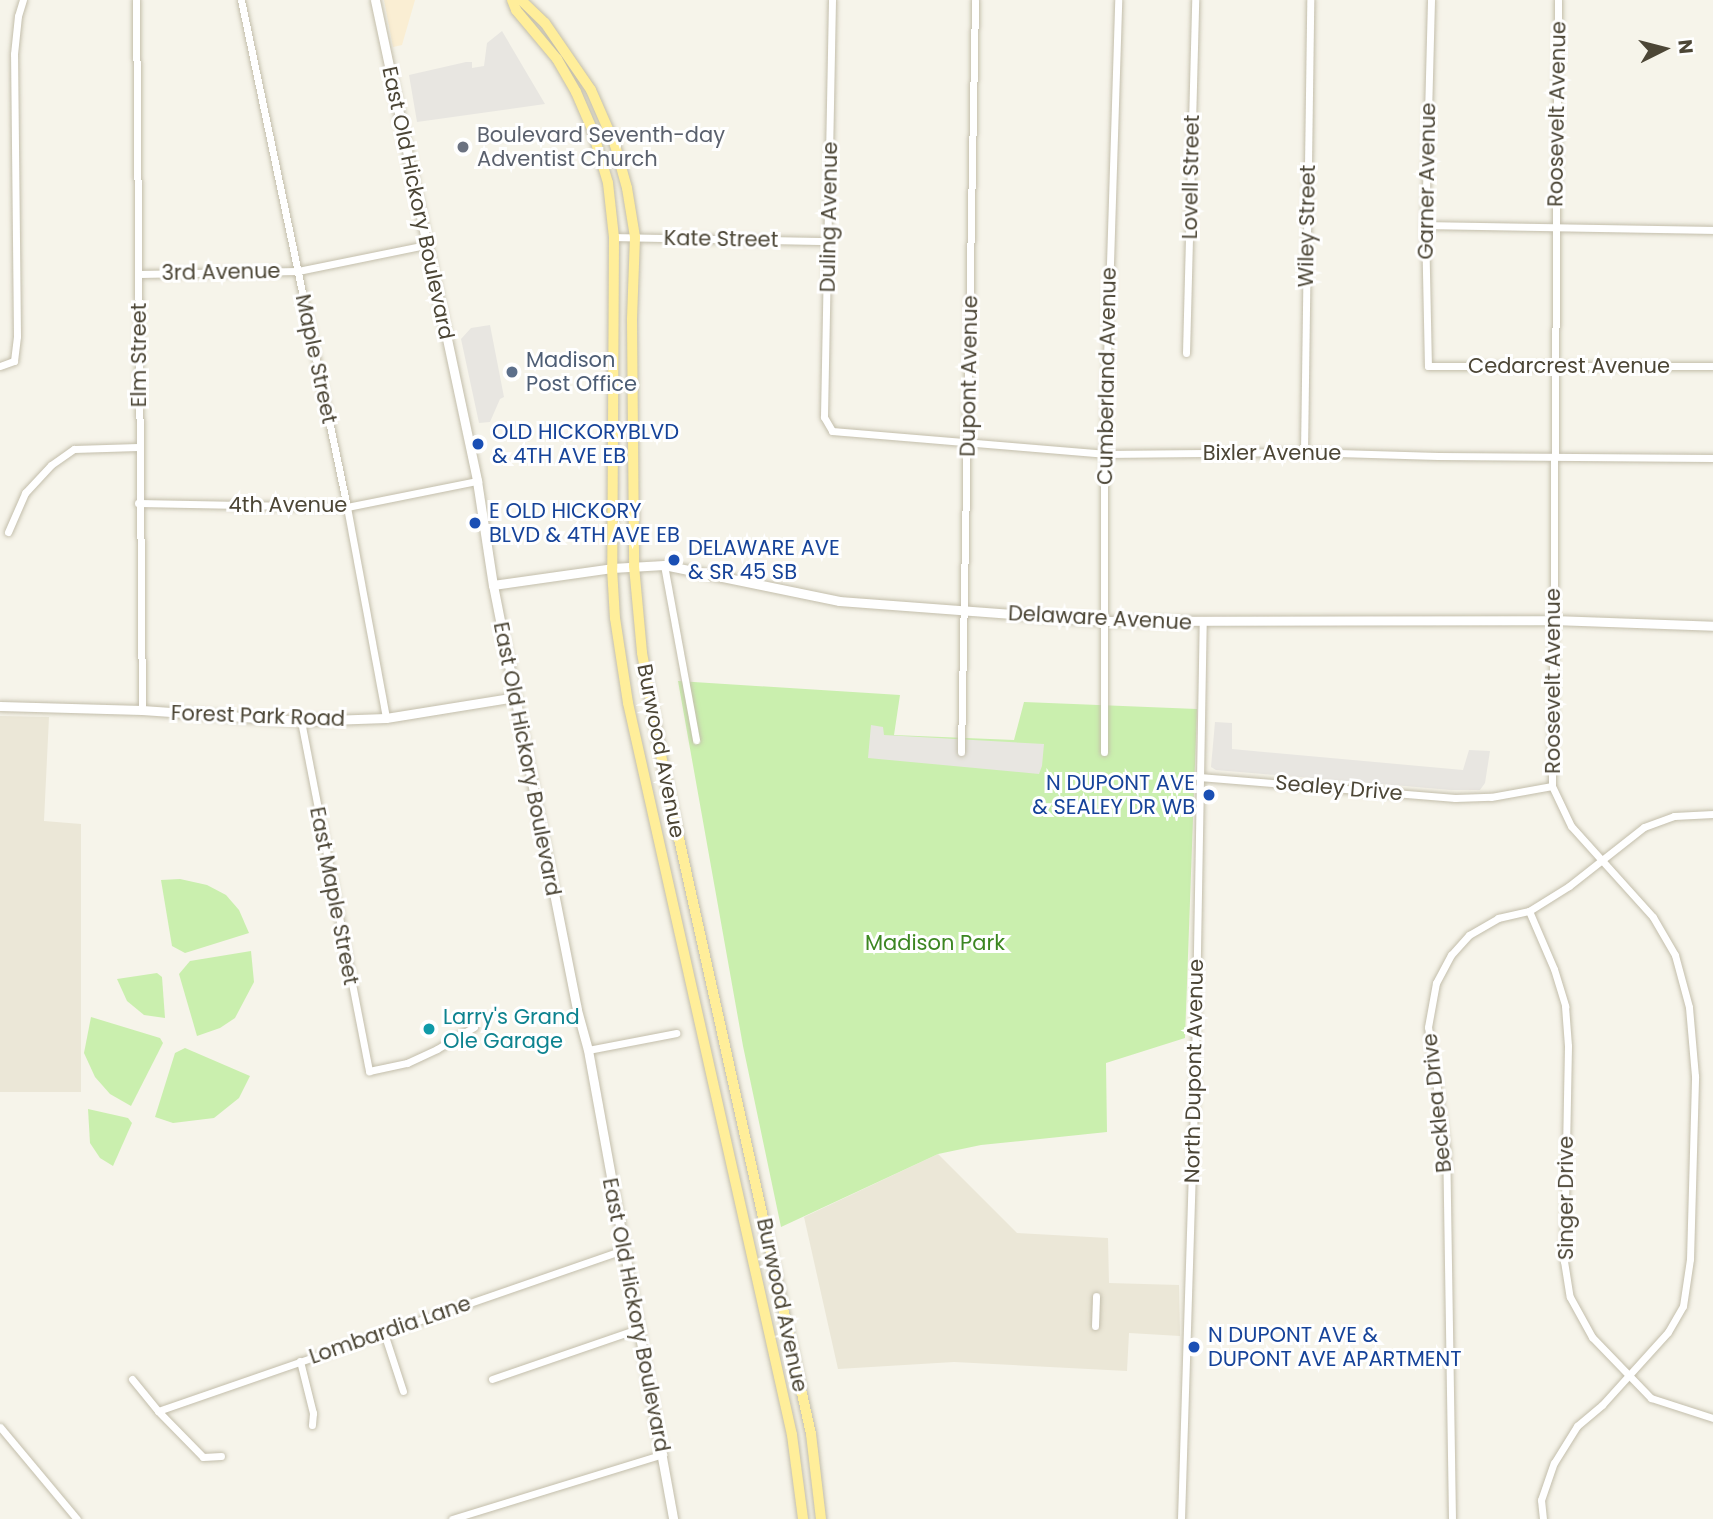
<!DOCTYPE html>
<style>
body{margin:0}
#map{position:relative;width:1713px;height:1519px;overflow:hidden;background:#f6f4ea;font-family:Poppins,sans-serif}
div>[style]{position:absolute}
.residential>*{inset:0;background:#ebe7d7}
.commercial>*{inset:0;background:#faeed3}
.green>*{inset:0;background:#caefae}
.parking>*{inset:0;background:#e8e6e1}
.roads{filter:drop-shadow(0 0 2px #c3beab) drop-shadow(0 0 2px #c3beab)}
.minor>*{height:7px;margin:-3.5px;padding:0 3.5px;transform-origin:3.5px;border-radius:3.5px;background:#fff}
.tertiary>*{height:9px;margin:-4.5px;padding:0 4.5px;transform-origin:4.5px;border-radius:4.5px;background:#fff}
.primary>*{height:10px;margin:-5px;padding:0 5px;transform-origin:5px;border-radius:5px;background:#ffee9a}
.dots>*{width:19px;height:19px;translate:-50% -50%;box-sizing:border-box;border:4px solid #fff;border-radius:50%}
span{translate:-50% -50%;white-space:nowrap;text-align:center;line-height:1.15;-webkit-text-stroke:6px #fff;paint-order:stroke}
.street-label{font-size:21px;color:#4c4636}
.worship-label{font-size:21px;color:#5b616d}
.left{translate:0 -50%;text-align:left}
.service-label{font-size:21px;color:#4e5e75}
.transit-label{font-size:21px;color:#164399}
.right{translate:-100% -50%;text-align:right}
.park-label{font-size:21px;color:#3c8621}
.culture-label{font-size:21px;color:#0d838f}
.north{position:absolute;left:1629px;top:14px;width:70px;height:70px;-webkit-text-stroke:5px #fff;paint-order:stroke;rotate:84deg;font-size:19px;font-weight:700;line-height:28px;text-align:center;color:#4c4636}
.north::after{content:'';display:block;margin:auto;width:24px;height:32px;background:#4c4636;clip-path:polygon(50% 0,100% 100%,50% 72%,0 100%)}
</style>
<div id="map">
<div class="residential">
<div style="clip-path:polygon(0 716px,49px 717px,44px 821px,81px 824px,81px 1092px,0 1092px)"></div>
<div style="clip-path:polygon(938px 1154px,1017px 1233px,1108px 1238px,1109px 1283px,1179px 1285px,1180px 1336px,1129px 1333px,1127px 1371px,954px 1362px,838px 1369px,804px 1217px)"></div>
</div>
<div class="commercial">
<div style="clip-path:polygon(384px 0,415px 0,402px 45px,393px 47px)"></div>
</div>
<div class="green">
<div style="clip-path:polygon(678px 681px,900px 695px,894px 735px,1014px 740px,1024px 702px,1197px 709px,1185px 1038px,1106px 1063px,1107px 1132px,981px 1145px,938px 1154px,781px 1227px,743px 1046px)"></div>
<div style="clip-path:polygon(180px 879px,207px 885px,226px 895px,239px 910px,249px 933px,185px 953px,172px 946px,161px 880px)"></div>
<div style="clip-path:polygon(251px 951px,254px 982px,235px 1018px,220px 1028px,197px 1036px,179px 974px,190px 961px)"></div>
<div style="clip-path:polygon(157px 973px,162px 977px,165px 1018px,144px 1015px,127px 1001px,117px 979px)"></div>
<div style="clip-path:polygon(91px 1017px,160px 1038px,163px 1043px,131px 1106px,110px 1094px,95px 1077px,84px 1053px)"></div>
<div style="clip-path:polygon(185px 1048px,250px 1076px,239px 1098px,214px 1118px,173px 1123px,155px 1117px,175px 1053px)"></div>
<div style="clip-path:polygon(88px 1109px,128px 1118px,132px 1123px,113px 1166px,100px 1158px,90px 1143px)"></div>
</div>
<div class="parking">
<div style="clip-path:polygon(502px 31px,545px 104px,417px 122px,409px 75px,466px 62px,472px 62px,472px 68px,484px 66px,487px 43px)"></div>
<div style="clip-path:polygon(490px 325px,504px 397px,500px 399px,490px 422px,479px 423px,461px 339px,471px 328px)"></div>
<div style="clip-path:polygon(1215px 722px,1232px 723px,1232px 749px,1463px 770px,1469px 750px,1490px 751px,1485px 783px,1480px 790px,1451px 790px,1216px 770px,1211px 767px)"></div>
<div style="clip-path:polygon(871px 725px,883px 727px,884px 735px,1044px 744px,1042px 766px,1039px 774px,868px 758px)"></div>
</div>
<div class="roads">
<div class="minor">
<div style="left:136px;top:0;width:710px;rotate:89.52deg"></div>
<div style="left:241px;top:0;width:518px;rotate:78.19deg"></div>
<div style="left:347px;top:507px;width:215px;rotate:79.5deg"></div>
<div style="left:832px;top:0;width:417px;rotate:91.1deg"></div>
<div style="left:824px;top:417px;width:16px;rotate:60deg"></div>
<div style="left:832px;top:431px;width:273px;rotate:4.8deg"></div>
<div style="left:1104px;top:454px;width:200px;rotate:-0.6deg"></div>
<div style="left:1304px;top:452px;width:134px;rotate:1.7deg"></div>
<div style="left:1438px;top:456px;width:275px;rotate:0.4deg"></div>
<div style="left:1431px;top:0;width:225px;rotate:91.5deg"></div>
<div style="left:1425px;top:225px;width:141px;rotate:88.8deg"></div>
<div style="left:1428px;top:366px;width:285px"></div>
<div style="left:1425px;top:225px;width:288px;rotate:1deg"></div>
<div style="left:614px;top:237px;width:215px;rotate:1.1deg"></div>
<div style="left:139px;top:274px;width:159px;rotate:-1.1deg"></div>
<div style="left:298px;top:271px;width:131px;rotate:-11.5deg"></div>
<div style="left:1186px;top:353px;width:353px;rotate:-88.5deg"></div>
<div style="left:0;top:366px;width:15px;rotate:-20deg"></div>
<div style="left:14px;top:361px;width:25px;rotate:-83deg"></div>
<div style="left:17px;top:336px;width:282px;rotate:-90.6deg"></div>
<div style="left:14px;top:54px;width:38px;rotate:-84deg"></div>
<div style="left:18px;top:16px;width:17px;rotate:-73deg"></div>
<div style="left:1304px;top:452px;width:452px;rotate:-89.2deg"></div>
<div style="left:138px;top:503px;width:209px;rotate:1.1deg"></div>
<div style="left:347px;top:507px;width:133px;rotate:-11.3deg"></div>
<div style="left:8px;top:532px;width:43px;rotate:-66.4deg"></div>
<div style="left:25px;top:493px;width:38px;rotate:-47deg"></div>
<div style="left:51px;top:465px;width:28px;rotate:-35deg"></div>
<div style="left:74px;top:449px;width:64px;rotate:-1.8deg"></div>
<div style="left:664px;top:565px;width:178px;rotate:79.6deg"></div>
<div style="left:301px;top:721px;width:357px;rotate:79deg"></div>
<div style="left:369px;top:1071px;width:39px;rotate:-12deg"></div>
<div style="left:407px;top:1063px;width:33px;rotate:-25deg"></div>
<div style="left:437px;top:1049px;width:43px;rotate:-30.7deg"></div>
<div style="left:961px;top:752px;width:752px;rotate:-88.93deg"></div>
<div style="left:1104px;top:752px;width:298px;rotate:-90deg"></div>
<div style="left:1104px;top:454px;width:454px;rotate:-88.2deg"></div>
<div style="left:1199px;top:777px;width:257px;rotate:4.7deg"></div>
<div style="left:1455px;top:798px;width:36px;rotate:-2deg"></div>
<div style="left:1491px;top:797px;width:62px;rotate:-10.2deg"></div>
<div style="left:1529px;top:911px;width:63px;rotate:66.7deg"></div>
<div style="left:1554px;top:969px;width:39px;rotate:73deg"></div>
<div style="left:1565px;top:1006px;width:40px;rotate:85.7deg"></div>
<div style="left:1568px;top:1046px;width:215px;rotate:91.1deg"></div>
<div style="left:1564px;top:1261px;width:36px;rotate:81deg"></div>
<div style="left:1570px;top:1297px;width:46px;rotate:61.2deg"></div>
<div style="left:1592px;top:1337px;width:85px;rotate:46deg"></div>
<div style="left:1651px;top:1398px;width:65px;rotate:17.9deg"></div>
<div style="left:588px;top:1050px;width:90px;rotate:-10.9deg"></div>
<div style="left:1095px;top:1326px;width:30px;rotate:-88deg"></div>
<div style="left:384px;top:1333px;width:61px;rotate:71.9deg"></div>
<div style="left:300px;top:1361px;width:54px;rotate:76deg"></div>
<div style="left:313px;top:1413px;width:12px;rotate:95deg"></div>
<div style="left:132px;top:1379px;width:41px;rotate:50.9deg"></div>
<div style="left:158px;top:1411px;width:64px;rotate:45.6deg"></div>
<div style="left:203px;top:1457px;width:18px;rotate:-3deg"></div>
<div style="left:492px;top:1379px;width:153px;rotate:-19deg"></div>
<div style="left:158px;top:1411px;width:492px;rotate:-19.1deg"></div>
<div style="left:0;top:1427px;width:120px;rotate:50.1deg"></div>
<div style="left:452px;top:1519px;width:221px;rotate:-17.1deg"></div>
<div style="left:1181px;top:1519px;width:454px;rotate:-88.2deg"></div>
<div style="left:1195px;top:1065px;width:442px;rotate:-89deg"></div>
<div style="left:1452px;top:1519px;width:369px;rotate:-90.9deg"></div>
<div style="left:1446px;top:1150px;width:124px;rotate:-98.3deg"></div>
<div style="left:1428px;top:1027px;width:45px;rotate:-79.7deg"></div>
<div style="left:1436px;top:983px;width:32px;rotate:-62deg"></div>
<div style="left:1451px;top:955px;width:27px;rotate:-48deg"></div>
<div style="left:1469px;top:935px;width:34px;rotate:-30deg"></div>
<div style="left:1498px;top:918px;width:32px;rotate:-13deg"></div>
<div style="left:1529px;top:911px;width:47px;rotate:-32deg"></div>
<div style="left:1569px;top:886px;width:95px;rotate:-38.2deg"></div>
<div style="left:1644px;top:827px;width:32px;rotate:-20deg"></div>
<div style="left:1674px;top:816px;width:39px;rotate:-3deg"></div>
<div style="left:1543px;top:1519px;width:19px;rotate:-96deg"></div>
<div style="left:1541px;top:1500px;width:39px;rotate:-71deg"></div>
<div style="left:1554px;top:1463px;width:44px;rotate:-58.1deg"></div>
<div style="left:1577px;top:1426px;width:33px;rotate:-40deg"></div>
<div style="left:1602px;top:1405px;width:98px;rotate:-47.9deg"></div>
<div style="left:1668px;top:1332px;width:30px;rotate:-60deg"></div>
<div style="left:1683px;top:1306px;width:48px;rotate:-81.5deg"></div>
<div style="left:1690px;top:1259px;width:183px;rotate:-88.4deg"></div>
<div style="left:1695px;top:1076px;width:69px;rotate:-95deg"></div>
<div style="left:1689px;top:1007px;width:54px;rotate:-105.1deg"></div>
<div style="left:1675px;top:955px;width:44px;rotate:-120.1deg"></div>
<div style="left:1653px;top:917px;width:122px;rotate:-132deg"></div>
<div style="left:1571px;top:826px;width:44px;rotate:-115.4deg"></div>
<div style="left:1552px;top:786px;width:786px;rotate:-89.56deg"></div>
</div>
<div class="tertiary">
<div style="left:375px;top:0;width:492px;rotate:78deg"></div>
<div style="left:477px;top:481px;width:105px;rotate:81.3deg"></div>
<div style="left:493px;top:585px;width:433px;rotate:78.8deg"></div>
<div style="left:577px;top:1010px;width:41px;rotate:74.6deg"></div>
<div style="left:588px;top:1050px;width:477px;rotate:79.7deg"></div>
<div style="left:493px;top:585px;width:120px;rotate:-8.1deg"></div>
<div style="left:612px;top:568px;width:52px;rotate:-3.3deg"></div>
<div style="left:664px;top:565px;width:179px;rotate:11.6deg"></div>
<div style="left:839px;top:601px;width:267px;rotate:4.3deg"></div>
<div style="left:1105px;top:621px;width:448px;rotate:-0.1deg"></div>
<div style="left:1553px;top:620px;width:160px;rotate:2.1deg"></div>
<div style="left:0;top:706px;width:142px;rotate:1.6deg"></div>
<div style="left:142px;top:710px;width:159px;rotate:4deg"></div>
<div style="left:301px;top:721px;width:85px;rotate:-2deg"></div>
<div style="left:386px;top:718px;width:131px;rotate:-9.2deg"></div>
</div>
<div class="primary">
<div style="left:512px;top:0;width:11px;rotate:68deg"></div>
<div style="left:516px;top:10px;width:64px;rotate:50.1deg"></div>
<div style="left:557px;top:59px;width:38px;rotate:60deg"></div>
<div style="left:576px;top:92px;width:40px;rotate:66.6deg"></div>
<div style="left:592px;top:129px;width:56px;rotate:73.5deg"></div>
<div style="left:608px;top:183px;width:54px;rotate:83.7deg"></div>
<div style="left:614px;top:237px;width:331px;rotate:90.3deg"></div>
<div style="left:612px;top:568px;width:50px;rotate:86.6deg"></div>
<div style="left:615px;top:618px;width:86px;rotate:81.3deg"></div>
<div style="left:628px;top:703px;width:750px;rotate:77.37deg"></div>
<div style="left:792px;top:1435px;width:85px;rotate:82.5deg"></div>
<div style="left:521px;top:0;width:33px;rotate:44deg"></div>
<div style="left:545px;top:23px;width:81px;rotate:55.5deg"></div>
<div style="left:591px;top:90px;width:60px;rotate:66.4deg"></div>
<div style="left:615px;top:145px;width:45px;rotate:74.4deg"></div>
<div style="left:627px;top:188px;width:50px;rotate:80.7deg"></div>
<div style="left:635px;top:237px;width:83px;rotate:92.1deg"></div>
<div style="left:632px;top:320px;width:246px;rotate:89.5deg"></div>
<div style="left:634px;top:566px;width:87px;rotate:84.7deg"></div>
<div style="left:642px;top:653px;width:120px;rotate:79.4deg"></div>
<div style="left:664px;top:771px;width:679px;rotate:77.5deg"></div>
<div style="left:811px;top:1434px;width:86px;rotate:83.3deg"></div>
</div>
</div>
<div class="dots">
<div style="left:463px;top:147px;background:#6b7280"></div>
<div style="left:512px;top:372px;background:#5c6f8a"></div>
<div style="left:478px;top:444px;background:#1a4fb4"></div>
<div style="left:475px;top:523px;background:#1a4fb4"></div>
<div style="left:674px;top:560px;background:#1a4fb4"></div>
<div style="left:1209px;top:795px;background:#1a4fb4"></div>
<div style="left:429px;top:1029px;background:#0f9aa8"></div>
<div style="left:1194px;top:1347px;background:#1a4fb4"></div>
</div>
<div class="street-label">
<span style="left:1557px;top:114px;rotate:-89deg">Roosevelt Avenue</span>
<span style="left:1191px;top:177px;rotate:-89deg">Lovell Street</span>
<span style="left:1427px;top:181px;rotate:-89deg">Garner Avenue</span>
<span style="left:418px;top:203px;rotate:78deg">East Old Hickory Boulevard</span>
<span style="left:829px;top:217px;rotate:-89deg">Duling Avenue</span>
<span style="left:1307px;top:226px;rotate:-89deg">Wiley Street</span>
<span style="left:721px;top:239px;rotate:1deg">Kate Street</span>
<span style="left:221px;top:272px;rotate:-1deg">3rd Avenue</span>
<span style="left:139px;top:355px;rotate:-90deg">Elm Street</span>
<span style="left:316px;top:359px;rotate:78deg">Maple Street</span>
<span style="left:1569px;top:366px">Cedarcrest Avenue</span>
<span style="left:969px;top:376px;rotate:-89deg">Dupont Avenue</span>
<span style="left:1107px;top:376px;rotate:-89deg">Cumberland Avenue</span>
<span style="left:1272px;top:453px">Bixler Avenue</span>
<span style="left:288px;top:505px">4th Avenue</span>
<span style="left:1100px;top:618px;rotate:3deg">Delaware Avenue</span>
<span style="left:1553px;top:681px;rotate:-90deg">Roosevelt Avenue</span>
<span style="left:258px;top:716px;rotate:2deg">Forest Park Road</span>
<span style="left:661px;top:751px;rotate:79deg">Burwood Avenue</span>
<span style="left:527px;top:759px;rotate:79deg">East Old Hickory Boulevard</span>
<span style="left:1339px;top:788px;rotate:5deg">Sealey Drive</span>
<span style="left:334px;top:896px;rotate:79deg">East Maple Street</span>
<span style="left:1194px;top:1071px;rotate:-89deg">North Dupont Avenue</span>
<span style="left:1437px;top:1103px;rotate:-96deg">Becklea Drive</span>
<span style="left:1566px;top:1198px;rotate:-90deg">Singer Drive</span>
<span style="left:782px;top:1305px;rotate:78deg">Burwood Avenue</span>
<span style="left:636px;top:1315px;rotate:79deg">East Old Hickory Boulevard</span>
<span style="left:390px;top:1330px;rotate:-19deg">Lombardia Lane</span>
</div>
<div class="worship-label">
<span class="left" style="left:477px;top:147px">Boulevard Seventh-day<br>Adventist Church</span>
</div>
<div class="service-label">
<span class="left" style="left:526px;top:372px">Madison<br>Post Office</span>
</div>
<div class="transit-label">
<span class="left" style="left:492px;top:444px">OLD HICKORYBLVD<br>&amp; 4TH AVE EB</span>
<span class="left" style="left:489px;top:523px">E OLD HICKORY<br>BLVD &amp; 4TH AVE EB</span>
<span class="left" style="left:688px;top:560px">DELAWARE AVE<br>&amp; SR 45 SB</span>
<span class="right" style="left:1195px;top:795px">N DUPONT AVE<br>&amp; SEALEY DR WB</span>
<span class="left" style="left:1208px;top:1347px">N DUPONT AVE &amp;<br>DUPONT AVE APARTMENT</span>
</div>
<div class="park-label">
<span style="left:935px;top:943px">Madison Park</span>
</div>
<div class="culture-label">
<span class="left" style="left:443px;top:1029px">Larry's Grand<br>Ole Garage</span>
</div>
<div class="north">N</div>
</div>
